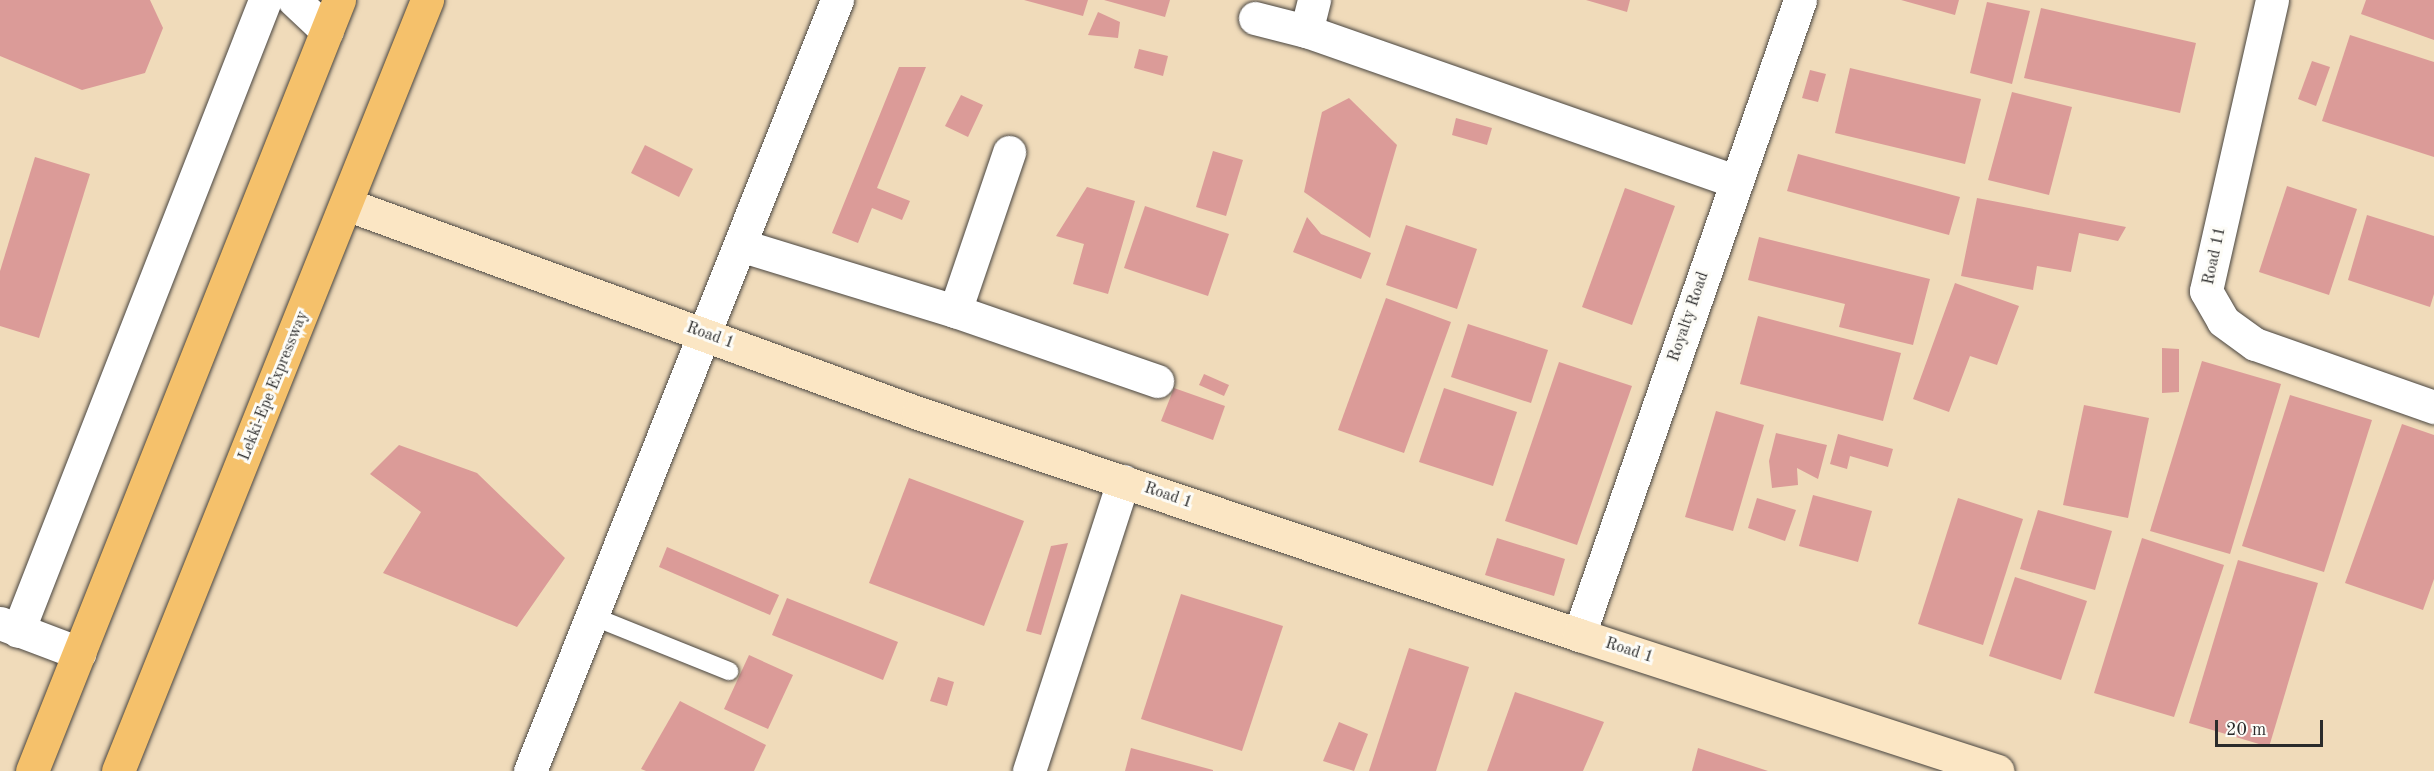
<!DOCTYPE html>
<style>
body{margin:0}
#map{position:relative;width:2434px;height:771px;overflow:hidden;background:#f0dbba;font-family:"Old Standard TT",serif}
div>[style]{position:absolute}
.building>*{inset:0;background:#db9b98}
.roads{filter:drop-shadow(0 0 2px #494540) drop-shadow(0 0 2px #494540)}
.lane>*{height:18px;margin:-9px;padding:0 9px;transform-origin:9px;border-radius:9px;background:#fff}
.street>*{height:33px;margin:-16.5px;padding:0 16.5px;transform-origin:16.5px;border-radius:16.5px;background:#fff}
.secondary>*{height:33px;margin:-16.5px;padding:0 16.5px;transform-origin:16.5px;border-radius:16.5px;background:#fbe6c4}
.highway>*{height:33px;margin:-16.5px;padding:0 16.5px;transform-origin:16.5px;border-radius:16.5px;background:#f5c16b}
span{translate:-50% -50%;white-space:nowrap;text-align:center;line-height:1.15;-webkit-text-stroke:6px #fdfcf7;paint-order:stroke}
.street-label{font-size:16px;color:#2b2b2b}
.scale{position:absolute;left:2215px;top:720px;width:108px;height:27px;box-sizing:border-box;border:3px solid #2b2b2b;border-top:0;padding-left:8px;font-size:18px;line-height:21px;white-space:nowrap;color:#2b2b2b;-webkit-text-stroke:4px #fdfcf7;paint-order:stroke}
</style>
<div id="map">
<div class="building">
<div style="clip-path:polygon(0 0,150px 0,163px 28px,145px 73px,82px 90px,0 56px)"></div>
<div style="clip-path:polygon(1024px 0,1088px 0,1083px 16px)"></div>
<div style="clip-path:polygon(1104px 0,1170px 0,1165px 17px)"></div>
<div style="clip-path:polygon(1586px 0,1630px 0,1627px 12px)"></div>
<div style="clip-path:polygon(1901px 0,1959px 0,1955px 15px)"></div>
<div style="clip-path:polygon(2366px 0,2434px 0,2434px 40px,2361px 14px)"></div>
<div style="clip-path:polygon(1987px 2px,2030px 11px,2012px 84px,1970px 73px)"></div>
<div style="clip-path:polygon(2041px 8px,2196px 43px,2180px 113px,2024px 78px)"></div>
<div style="clip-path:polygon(1098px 12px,1120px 22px,1118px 38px,1088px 35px)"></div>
<div style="clip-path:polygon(2350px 35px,2434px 62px,2434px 157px,2322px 121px)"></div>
<div style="clip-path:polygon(1139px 49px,1168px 56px,1163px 76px,1134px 68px)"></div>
<div style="clip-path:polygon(2312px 61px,2330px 67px,2316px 106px,2298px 99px)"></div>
<div style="clip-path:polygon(899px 67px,926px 67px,877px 188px,910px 201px,902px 220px,872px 208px,858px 243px,832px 233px)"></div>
<div style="clip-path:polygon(1850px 68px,1981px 99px,1965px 164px,1835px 133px)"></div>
<div style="clip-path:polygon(1810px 70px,1826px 74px,1818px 102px,1802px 98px)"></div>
<div style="clip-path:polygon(2012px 92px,2072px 107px,2049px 195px,1988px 180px)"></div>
<div style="clip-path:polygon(961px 95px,983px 105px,968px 137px,945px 126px)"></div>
<div style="clip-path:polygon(1349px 98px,1397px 145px,1370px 238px,1304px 192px,1322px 112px)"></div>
<div style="clip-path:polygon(1456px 118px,1492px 128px,1487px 145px,1452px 135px)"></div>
<div style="clip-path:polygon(645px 145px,693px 169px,679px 197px,631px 173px)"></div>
<div style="clip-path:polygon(1213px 151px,1243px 160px,1226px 216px,1196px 207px)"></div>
<div style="clip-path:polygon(1798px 154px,1960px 197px,1949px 235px,1787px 191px)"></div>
<div style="clip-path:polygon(35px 157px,90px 174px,39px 338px,0 326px,0 271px)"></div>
<div style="clip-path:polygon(2287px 186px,2357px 209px,2329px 295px,2259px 272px)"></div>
<div style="clip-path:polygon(1087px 187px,1135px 201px,1108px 294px,1073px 284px,1084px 244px,1056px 236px)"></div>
<div style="clip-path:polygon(1625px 188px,1675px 206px,1632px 325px,1582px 307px)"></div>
<div style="clip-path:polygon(1977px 198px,2126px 227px,2118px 241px,2079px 233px,2071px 272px,2037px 266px,2033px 290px,1961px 276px)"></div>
<div style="clip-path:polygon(1145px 206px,1229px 234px,1208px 296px,1124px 268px)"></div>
<div style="clip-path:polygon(2367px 215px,2434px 236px,2434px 294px,2430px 307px,2348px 280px)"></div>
<div style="clip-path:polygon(1307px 217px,1321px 234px,1371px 253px,1361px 279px,1293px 252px)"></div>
<div style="clip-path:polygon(1406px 225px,1477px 249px,1457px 309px,1386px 285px)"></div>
<div style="clip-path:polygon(1759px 237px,1930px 279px,1913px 345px,1839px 327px,1845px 304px,1748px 280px)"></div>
<div style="clip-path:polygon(1955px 283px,2019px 306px,1997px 365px,1970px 356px,1949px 412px,1913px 399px)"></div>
<div style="clip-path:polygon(1386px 298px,1451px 322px,1404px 453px,1338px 430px)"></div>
<div style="clip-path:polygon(1758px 316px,1901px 353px,1883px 421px,1740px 384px)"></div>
<div style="clip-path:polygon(1468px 324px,1548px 350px,1531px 403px,1451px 377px)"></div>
<div style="clip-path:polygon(2162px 348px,2179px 349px,2179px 392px,2162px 393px)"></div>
<div style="clip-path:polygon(2202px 361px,2281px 384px,2230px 554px,2150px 531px)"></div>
<div style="clip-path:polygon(1559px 362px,1632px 386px,1577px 545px,1505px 521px)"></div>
<div style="clip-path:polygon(1204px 374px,1229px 385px,1224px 396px,1199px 385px)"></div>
<div style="clip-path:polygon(1174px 388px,1225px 406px,1213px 440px,1161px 421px)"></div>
<div style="clip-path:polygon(1444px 388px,1517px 412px,1493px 486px,1419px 462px)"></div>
<div style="clip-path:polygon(2290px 395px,2372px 420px,2324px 572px,2242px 546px)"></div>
<div style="clip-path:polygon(2084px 405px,2149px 418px,2128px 518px,2063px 505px)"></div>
<div style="clip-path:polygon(1716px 411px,1764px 425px,1733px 531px,1685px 517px)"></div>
<div style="clip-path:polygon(2402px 424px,2434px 435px,2434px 579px,2423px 610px,2345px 583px)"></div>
<div style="clip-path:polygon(1776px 433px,1827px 445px,1818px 479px,1797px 468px,1798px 485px,1772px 488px,1769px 461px)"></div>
<div style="clip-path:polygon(1838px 434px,1893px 449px,1888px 467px,1850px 456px,1847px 469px,1830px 464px)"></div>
<div style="clip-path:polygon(399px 445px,477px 473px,565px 558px,517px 627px,383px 573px,421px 512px,370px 474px)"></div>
<div style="clip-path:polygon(909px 478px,1024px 521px,984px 626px,869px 583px)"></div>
<div style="clip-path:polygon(1813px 495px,1872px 511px,1858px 562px,1799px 546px)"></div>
<div style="clip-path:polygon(1757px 498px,1796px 510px,1785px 541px,1748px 528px)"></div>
<div style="clip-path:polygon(1958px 498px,2023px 519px,1983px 645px,1918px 624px)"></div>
<div style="clip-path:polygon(2038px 510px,2112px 531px,2095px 590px,2020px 569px)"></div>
<div style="clip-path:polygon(1497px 538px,1565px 559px,1554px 596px,1485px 575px)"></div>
<div style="clip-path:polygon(2142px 538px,2224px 565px,2174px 717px,2094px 693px)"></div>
<div style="clip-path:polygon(1068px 543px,1041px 635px,1026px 631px,1051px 546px)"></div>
<div style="clip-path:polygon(667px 547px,779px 595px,770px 615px,659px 567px)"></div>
<div style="clip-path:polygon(2238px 560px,2318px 583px,2269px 747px,2189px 723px)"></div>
<div style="clip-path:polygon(2015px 577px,2087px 601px,2061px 680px,1989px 656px)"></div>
<div style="clip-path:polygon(1181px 594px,1283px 626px,1242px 751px,1141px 719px)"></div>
<div style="clip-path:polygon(787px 598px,898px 642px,883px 680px,772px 635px)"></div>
<div style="clip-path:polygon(1409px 648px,1469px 667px,1436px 771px,1369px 771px)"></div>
<div style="clip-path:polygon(749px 655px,793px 675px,768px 729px,724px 709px)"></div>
<div style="clip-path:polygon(938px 677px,954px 682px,947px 706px,930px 701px)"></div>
<div style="clip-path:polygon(1515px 692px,1604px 722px,1583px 771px,1487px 771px)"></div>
<div style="clip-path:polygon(680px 701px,766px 745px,754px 771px,646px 771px,641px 769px)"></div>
<div style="clip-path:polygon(1339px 722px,1368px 734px,1354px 771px,1323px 761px)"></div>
<div style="clip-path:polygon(1131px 748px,1213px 770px,1213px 771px,1125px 771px)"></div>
<div style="clip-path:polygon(1698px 748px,1768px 771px,1692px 771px)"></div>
</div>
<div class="roads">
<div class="lane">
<div style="left:592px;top:616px;width:148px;rotate:21.9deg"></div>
</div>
<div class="street">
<div style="left:294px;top:0;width:45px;rotate:43.2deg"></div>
<div style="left:1314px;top:0;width:32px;rotate:104deg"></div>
<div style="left:1306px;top:31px;width:456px;rotate:19.3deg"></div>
<div style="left:2272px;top:0;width:298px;rotate:102.8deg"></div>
<div style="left:2206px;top:291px;width:34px;rotate:60deg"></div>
<div style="left:2223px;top:321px;width:39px;rotate:36deg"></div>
<div style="left:2255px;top:344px;width:190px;rotate:19.4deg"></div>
<div style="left:1255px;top:18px;width:53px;rotate:14.3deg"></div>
<div style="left:740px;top:245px;width:225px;rotate:17.1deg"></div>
<div style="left:955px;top:311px;width:214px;rotate:19.1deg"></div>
<div style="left:955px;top:311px;width:168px;rotate:-71.2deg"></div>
<div style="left:0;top:623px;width:85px;rotate:20.8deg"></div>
<div style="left:18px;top:631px;width:678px;rotate:-68.62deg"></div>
<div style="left:1579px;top:635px;width:672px;rotate:-70.81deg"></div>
<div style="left:530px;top:771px;width:830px;rotate:-68.29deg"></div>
<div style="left:1029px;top:771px;width:305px;rotate:-72deg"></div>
</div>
<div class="secondary">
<div style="left:346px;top:204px;width:609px;rotate:20.07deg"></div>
<div style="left:918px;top:413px;width:697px;rotate:18.56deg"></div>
<div style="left:1579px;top:635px;width:440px;rotate:18deg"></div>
</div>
<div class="highway">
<div style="left:32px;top:771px;width:830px;rotate:-68.29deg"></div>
<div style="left:118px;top:771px;width:831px;rotate:-68.16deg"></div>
</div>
</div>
<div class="street-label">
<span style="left:2215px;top:256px;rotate:-78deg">Road 11</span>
<span style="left:1689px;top:317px;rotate:-71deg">Royalty Road</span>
<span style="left:710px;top:336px;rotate:20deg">Road 1</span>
<span style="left:274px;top:386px;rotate:-68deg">Lekki-Epe Expressway</span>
<span style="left:1168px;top:496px;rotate:19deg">Road 1</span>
<span style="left:1629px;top:651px;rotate:18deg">Road 1</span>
</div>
<div class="scale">20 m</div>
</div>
